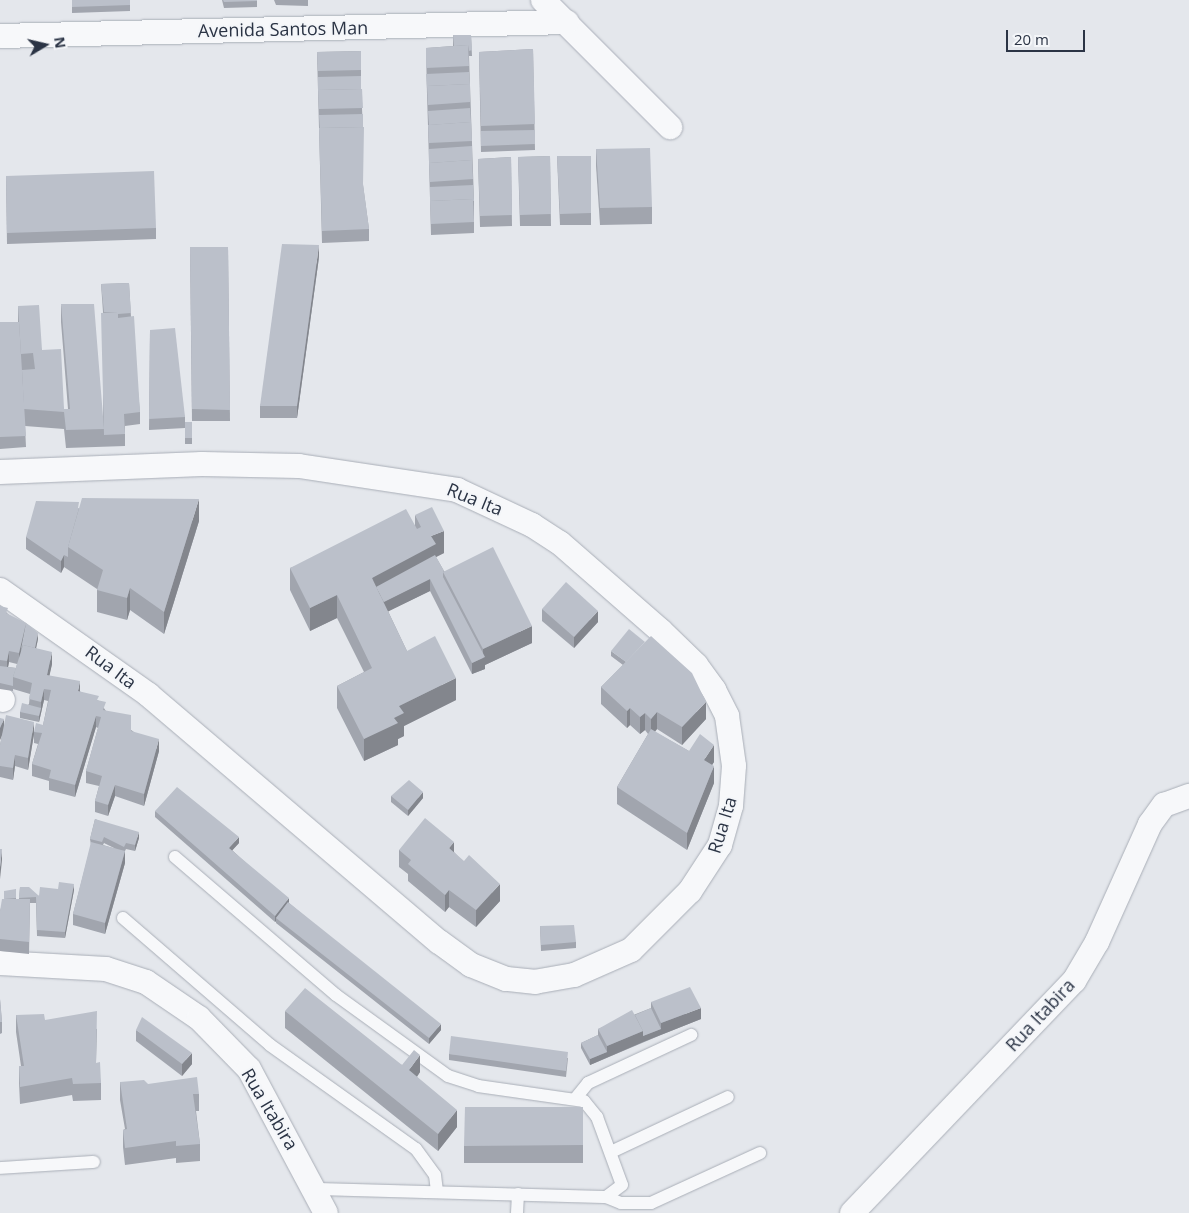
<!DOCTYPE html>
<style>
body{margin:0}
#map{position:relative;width:1189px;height:1213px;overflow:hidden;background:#e4e7ec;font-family:"Open Sans",sans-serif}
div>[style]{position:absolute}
.roads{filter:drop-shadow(0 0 1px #a9aeb7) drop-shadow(0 0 1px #a9aeb7)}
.lane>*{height:12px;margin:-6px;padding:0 6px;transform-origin:6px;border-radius:6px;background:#f7f8fa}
.street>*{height:24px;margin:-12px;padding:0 12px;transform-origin:12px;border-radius:12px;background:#f7f8fa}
.wall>*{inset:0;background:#a1a5ae}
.shaded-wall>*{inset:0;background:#83868d}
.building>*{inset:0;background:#bbc0ca}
span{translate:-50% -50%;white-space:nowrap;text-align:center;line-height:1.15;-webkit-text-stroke:4px #f4f6f9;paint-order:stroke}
.street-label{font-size:18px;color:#2b3445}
.north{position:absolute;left:20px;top:20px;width:50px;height:50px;-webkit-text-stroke:4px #f4f6f9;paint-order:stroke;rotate:81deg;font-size:14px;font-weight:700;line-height:20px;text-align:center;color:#2b3445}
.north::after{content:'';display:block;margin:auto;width:18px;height:22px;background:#2b3445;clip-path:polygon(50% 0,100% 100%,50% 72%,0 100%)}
.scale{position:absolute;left:1006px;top:30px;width:79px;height:22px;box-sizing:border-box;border:2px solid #2b3445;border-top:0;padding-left:6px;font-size:15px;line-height:18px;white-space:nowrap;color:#2b3445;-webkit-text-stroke:4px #f4f6f9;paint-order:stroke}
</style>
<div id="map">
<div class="roads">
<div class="lane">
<div style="left:175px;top:857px;width:212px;rotate:40.6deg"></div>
<div style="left:336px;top:995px;width:138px;rotate:35.9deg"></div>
<div style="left:448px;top:1076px;width:32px;rotate:18deg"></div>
<div style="left:478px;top:1086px;width:107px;rotate:8.1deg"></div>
<div style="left:584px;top:1101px;width:21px;rotate:51deg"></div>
<div style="left:597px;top:1117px;width:72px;rotate:69.8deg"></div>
<div style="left:622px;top:1185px;width:20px;rotate:143deg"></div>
<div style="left:606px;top:1197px;width:291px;rotate:-178.4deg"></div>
<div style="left:123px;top:918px;width:194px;rotate:40.8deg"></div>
<div style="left:270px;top:1045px;width:179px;rotate:35.5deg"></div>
<div style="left:416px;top:1149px;width:32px;rotate:54deg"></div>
<div style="left:435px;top:1175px;width:17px;rotate:83deg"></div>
<div style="left:575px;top:1099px;width:21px;rotate:-51deg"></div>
<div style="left:588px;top:1083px;width:114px;rotate:-25deg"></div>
<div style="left:611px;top:1152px;width:129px;rotate:-25.2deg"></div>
<div style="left:0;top:1168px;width:94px;rotate:-3.7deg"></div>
<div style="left:606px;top:1197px;width:16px;rotate:22deg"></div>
<div style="left:621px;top:1203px;width:30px"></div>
<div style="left:651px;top:1203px;width:120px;rotate:-24.6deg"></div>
<div style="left:517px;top:1213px;width:19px;rotate:-87deg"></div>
</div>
<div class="street">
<div style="left:543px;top:0;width:180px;rotate:45deg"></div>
<div style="left:0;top:36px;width:567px;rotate:-1.41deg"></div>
<div style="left:0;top:472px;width:202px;rotate:-2.3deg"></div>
<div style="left:202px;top:464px;width:97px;rotate:1.2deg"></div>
<div style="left:299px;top:466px;width:160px;rotate:8.6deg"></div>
<div style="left:457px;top:490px;width:83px;rotate:25deg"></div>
<div style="left:532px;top:525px;width:33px;rotate:33deg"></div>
<div style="left:560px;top:543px;width:134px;rotate:41.1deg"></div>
<div style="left:661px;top:631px;width:49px;rotate:44.2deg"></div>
<div style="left:696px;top:665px;width:31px;rotate:54deg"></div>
<div style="left:714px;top:690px;width:29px;rotate:63deg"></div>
<div style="left:727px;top:716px;width:50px;rotate:82deg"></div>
<div style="left:734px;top:766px;width:40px;rotate:94.3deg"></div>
<div style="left:731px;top:806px;width:41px;rotate:105.8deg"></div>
<div style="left:720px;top:845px;width:55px;rotate:123.1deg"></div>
<div style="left:690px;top:891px;width:83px;rotate:135deg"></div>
<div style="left:631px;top:950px;width:62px;rotate:156.3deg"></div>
<div style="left:574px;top:975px;width:39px;rotate:170deg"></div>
<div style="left:536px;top:982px;width:30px;rotate:-174deg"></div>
<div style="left:506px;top:979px;width:38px;rotate:-158deg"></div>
<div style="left:471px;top:965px;width:39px;rotate:-144deg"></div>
<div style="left:439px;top:942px;width:381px;rotate:-139.6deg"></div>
<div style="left:149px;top:695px;width:182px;rotate:-144.8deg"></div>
<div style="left:0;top:699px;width:3px;rotate:18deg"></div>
<div style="left:0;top:963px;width:106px;rotate:3.2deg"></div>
<div style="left:106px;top:969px;width:42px;rotate:18deg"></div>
<div style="left:146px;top:982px;width:64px;rotate:34.2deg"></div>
<div style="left:199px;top:1018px;width:71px;rotate:45.6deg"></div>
<div style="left:249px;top:1069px;width:163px;rotate:61.9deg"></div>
<div style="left:852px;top:1213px;width:321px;rotate:-46.3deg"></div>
<div style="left:1074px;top:981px;width:45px;rotate:-59.5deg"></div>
<div style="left:1097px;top:942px;width:129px;rotate:-65.8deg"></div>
<div style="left:1150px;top:824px;width:24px;rotate:-54deg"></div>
<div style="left:1164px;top:805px;width:27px;rotate:-20deg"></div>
</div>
</div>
<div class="wall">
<div style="clip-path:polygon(72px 0,130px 0,130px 11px,72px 13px)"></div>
<div style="clip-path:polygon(222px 0,257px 0,257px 7px,224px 8px)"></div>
<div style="clip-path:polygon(274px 0,308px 0,308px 6px,276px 5px)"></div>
<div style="clip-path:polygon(453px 35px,471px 35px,472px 56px,469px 56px,474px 201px,474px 233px,431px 235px,428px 126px,427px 95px,426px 48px,453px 46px)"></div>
<div style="clip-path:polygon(533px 49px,535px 150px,481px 152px,479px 52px)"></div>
<div style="clip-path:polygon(361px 51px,361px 89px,363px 128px,363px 185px,369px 229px,369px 241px,322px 243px,317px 52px)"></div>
<div style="clip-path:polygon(596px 149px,652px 207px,652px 224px,600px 225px,596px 166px)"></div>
<div style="clip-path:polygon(550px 156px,551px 226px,520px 226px,518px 157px)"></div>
<div style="clip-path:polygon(557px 156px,591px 156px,591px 225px,560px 225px)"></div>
<div style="clip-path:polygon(511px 157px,512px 226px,480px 227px,478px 159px)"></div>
<div style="clip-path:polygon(6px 176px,156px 228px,156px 239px,7px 244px)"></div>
<div style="clip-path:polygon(190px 247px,228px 247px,230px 421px,192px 421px)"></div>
<div style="clip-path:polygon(319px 257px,297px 418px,260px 418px,260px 406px)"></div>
<div style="clip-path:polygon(129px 283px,131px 317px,140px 412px,140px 424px,125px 426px,125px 446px,66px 448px,64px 429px,25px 426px,26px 447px,0 449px,0 322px,18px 322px,18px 306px,42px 350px,64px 409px,68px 409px,61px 322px,61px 304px,103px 422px,103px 312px,101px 284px)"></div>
<div style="clip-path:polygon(150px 330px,185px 417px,185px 427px,192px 422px,192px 444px,185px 444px,185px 428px,149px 430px)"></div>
<div style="clip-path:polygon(79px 508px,199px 521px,164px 634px,130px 610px,127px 620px,97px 612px,97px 589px,64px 567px,61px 573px,26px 549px,26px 537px)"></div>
<div style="clip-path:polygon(415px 515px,444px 553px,436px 557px,444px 571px,532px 643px,485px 665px,485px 669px,472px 674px,430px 591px,388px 611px,407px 651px,456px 700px,404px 726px,404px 736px,398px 739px,398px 745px,364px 761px,337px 708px,337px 686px,364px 672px,337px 618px,310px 631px,290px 590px,290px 568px,415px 525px)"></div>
<div style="clip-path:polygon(evenodd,0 606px,8px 614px,26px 628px,38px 639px,36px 648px,52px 664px,49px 676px,99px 701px,106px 711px,159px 751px,144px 806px,115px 796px,108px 816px,95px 812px,95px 801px,99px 786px,86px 783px,86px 771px,98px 728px,96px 727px,75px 797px,49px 790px,49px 781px,32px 776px,32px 764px,38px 744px,34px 743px,34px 732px,43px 725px,48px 701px,44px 700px,39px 722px,20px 718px,20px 712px,29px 704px,30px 694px,13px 689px,13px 691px,0 689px,0 606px,9px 662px,17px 664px,16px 668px,8px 667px,9px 662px)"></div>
<div style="clip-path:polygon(542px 609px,598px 622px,574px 648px,542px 621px)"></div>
<div style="clip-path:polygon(611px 651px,706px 719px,682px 745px,657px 729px,655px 732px,689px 751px,714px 762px,712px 765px,714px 783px,687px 850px,617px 804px,617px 787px,648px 734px,645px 730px,640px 734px,630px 725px,627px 728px,601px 704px,601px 687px,623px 665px,611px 656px)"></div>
<div style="clip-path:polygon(0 718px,4px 726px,34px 734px,28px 770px,15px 766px,13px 780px,0 777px,0 745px,2px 735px,0 740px)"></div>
<div style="clip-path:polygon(391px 796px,423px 798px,408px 816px,391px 802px)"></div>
<div style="clip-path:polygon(155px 811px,239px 843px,232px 850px,289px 903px,441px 1030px,429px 1044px,276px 923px,276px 921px,275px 922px,155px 817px)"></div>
<div style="clip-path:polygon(evenodd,95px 819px,139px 838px,135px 851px,126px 849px,125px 851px,125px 863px,105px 934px,73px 925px,73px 914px,91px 845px,90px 839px,95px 819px,104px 843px,116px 849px,103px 845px,104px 843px)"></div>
<div style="clip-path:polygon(399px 850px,454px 852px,500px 901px,476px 927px,449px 907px,445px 912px,408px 881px,408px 874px,399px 867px)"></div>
<div style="clip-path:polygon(20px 887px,39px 896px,58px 889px,74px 890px,65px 938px,37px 936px,36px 903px,30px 903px,29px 954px,0 951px,0 911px,4px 899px,16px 889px,16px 899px,19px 899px)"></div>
<div style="clip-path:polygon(540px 926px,576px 942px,576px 948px,541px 951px)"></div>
<div style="clip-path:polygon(0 999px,2px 1022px,2px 1033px,0 1034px)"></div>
<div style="clip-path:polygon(651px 1002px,701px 1019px,661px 1035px,590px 1065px,581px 1048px,581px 1043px,598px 1035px,598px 1029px,651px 1008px)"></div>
<div style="clip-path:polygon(285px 1011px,402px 1065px,420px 1072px,417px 1077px,457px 1127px,438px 1151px,285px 1028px)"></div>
<div style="clip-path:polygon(16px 1015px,97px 1029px,96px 1063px,101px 1083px,101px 1100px,73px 1101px,72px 1095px,20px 1104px,19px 1083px,19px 1066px,21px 1066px,16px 1032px)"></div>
<div style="clip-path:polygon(136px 1030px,192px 1064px,182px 1076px,136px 1041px)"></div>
<div style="clip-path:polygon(449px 1054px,568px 1058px,566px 1077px,449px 1060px)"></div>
<div style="clip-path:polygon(120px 1082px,148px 1084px,199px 1094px,199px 1111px,196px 1111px,200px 1144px,200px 1161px,176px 1163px,176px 1158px,125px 1165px,123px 1147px,123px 1130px,125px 1129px,120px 1100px)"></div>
<div style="clip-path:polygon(583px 1107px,583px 1163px,464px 1163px,464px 1146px)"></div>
</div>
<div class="shaded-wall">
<div style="clip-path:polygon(319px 245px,319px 257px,297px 418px,297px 406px)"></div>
<div style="clip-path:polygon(199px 499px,199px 521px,164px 634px,164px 612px)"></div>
<div style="clip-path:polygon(444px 531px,444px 553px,436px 557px,377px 598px,372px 578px,431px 536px)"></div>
<div style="clip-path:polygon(64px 555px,64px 567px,61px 573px,61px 561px)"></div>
<div style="clip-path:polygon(430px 579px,430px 591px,379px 616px,379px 604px)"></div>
<div style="clip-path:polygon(130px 588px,130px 610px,127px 620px,127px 598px)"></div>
<div style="clip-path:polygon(337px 595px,337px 618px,310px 631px,310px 608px)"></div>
<div style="clip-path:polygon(598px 611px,598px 622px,574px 648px,574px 637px)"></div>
<div style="clip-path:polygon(26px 623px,26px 634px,21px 649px,21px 655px,19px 664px,19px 653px)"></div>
<div style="clip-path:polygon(532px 626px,532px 643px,485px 665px,485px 669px,472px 674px,472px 663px,483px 658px,483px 649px)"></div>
<div style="clip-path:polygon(38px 633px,38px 639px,34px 658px,34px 652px)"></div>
<div style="clip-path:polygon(9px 651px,9px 662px,7px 673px,7px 661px)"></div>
<div style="clip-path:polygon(52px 652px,52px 664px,47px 687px,47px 675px)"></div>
<div style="clip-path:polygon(456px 678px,456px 700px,404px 726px,404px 736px,398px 739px,398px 745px,364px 761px,364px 739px,394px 718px,399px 706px)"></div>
<div style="clip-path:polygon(80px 681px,80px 693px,78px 691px)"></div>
<div style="clip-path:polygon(44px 689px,44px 700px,39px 722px,39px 716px,41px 708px,41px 702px)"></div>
<div style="clip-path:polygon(706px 702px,706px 719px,682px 745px,682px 727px)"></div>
<div style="clip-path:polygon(630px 708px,630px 725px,627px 728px,627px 711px)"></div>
<div style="clip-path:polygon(657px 712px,657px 729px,651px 736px,651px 719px)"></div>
<div style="clip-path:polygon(645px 713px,645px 730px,640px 734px,640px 717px)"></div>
<div style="clip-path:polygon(96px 716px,96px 727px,75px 797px,75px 785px)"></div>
<div style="clip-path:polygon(4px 719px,4px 730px,0 740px,0 728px)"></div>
<div style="clip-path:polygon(34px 722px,34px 734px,28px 770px,28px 758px)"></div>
<div style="clip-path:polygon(159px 739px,159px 751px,144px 806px,144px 794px)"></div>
<div style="clip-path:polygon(714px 745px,714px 762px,704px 777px,704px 760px)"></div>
<div style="clip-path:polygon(15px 755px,15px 766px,13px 780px,13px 768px)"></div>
<div style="clip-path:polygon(714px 766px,714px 783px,687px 850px,687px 833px)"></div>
<div style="clip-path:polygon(115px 785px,115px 796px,108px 816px,108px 805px)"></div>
<div style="clip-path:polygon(423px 792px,423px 798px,408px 816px,408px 810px)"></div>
<div style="clip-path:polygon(139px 832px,139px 838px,135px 851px,135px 845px)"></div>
<div style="clip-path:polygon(239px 837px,239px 843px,229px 854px,229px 848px)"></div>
<div style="clip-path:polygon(454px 842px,454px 859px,449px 848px)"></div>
<div style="clip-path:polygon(2px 849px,2px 860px,0 879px,0 867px)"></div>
<div style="clip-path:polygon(125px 851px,125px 863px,105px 934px,105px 923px)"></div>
<div style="clip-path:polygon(74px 884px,74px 890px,65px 938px,65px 932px)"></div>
<div style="clip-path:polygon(500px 884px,500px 901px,476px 927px,476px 910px)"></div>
<div style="clip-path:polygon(449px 890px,449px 907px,445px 912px,445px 895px)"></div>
<div style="clip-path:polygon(289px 898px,289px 904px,276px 918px,276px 921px,275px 922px,275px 916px)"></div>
<div style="clip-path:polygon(701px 1008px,701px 1019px,643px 1042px,643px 1036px,661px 1029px,661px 1023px)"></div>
<div style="clip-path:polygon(441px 1024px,441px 1030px,429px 1044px,429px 1038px)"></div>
<div style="clip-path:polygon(643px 1031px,643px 1042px,590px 1065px,590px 1059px,607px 1052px,607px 1046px)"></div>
<div style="clip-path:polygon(192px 1053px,192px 1064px,182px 1076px,182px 1064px)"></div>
<div style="clip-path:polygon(420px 1055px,420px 1072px,409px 1088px,409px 1070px)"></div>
<div style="clip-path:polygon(457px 1110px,457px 1127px,438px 1151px,438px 1134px)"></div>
</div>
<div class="building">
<div style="clip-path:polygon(72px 0,130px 0,130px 5px,72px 7px)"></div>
<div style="clip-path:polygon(223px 0,257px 0,257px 1px,224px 2px)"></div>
<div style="clip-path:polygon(453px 35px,471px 35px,472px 50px,469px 51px,468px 45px,454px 46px)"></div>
<div style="clip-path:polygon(468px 45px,469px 66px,426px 68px,426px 48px)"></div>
<div style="clip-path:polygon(533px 49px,535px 124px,481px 126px,479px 52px)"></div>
<div style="clip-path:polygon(361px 51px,361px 70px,318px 71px,317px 52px)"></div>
<div style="clip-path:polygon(469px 72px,470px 84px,427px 86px,427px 89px,426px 74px)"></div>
<div style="clip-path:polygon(361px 76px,361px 89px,318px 90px,318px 93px,318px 77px)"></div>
<div style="clip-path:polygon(470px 84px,470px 102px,428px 105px,427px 86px)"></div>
<div style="clip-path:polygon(362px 89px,363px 108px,319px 109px,318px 90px)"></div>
<div style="clip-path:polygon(470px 108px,471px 122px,429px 125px,428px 111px)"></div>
<div style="clip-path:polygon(363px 114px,363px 127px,319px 128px,320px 132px,319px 115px)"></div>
<div style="clip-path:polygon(471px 122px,472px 141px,429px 143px,428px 125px)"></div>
<div style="clip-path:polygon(364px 127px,363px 184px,369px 229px,322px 231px,319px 128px)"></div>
<div style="clip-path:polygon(535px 130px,535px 144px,481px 146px,481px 131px)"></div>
<div style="clip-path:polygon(472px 146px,472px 160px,429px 163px,429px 165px,429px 149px)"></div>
<div style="clip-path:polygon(650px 148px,652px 207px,600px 208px,596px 149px)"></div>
<div style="clip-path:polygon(550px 156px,551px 214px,520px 215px,518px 157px)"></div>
<div style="clip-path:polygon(557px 156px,591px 156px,591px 213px,560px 214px)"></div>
<div style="clip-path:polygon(511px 157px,512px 215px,480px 216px,478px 159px)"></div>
<div style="clip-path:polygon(472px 160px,473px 179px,430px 182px,429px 163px)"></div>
<div style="clip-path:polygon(154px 171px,156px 228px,7px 233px,6px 176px)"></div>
<div style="clip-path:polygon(473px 185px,474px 201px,473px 201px,473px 199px,430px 201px,430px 187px)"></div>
<div style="clip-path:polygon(473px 199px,474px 222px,431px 224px,430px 201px)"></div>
<div style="clip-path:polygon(282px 244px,319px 245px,297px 406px,260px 406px)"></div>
<div style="clip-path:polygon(190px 247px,228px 247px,230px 410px,192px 409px)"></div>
<div style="clip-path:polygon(129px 283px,131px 313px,118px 314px,118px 312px,104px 312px,101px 284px)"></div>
<div style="clip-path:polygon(61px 304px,94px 304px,104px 429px,66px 430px,64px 412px,24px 409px,22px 370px,35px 369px,33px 353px,21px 354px,18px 306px,39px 305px,42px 350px,61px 349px,64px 409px,70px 409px)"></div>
<div style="clip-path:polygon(118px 312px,118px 318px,134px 316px,140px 412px,124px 414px,125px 434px,104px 435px,101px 313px)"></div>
<div style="clip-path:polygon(0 322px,19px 322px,26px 436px,0 437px)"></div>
<div style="clip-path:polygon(175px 328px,185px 417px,149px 419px,150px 330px)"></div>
<div style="clip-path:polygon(185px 422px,192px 422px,192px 438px,185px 438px)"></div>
<div style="clip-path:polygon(82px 498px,199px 499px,164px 612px,130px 588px,127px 598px,97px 590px,103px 570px,68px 547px)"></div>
<div style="clip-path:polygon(36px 501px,79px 502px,78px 508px,79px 508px,68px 547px,68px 557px,64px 555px,61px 561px,26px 537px)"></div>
<div style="clip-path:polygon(432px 507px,444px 531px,431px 536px,436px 544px,372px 578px,407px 651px,435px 636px,456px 678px,399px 706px,404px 713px,394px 718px,398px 723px,364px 739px,337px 686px,372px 668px,337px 595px,310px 608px,290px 568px,406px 509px,417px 529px,421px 527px,415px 515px)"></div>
<div style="clip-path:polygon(493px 547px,532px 626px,483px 649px,443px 572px)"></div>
<div style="clip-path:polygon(435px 555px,444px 571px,443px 572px,443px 577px,485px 657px,472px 663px,430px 579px,384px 602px,376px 587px)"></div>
<div style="clip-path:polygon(566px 582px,598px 611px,574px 637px,542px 609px)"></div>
<div style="clip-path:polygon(0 606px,8px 608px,6px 613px,26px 623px,19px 653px,9px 651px,7px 661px,0 660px)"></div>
<div style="clip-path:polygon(26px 623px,38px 633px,35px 648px,23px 645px,21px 649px)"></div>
<div style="clip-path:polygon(629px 629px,645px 642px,626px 662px,611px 651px)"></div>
<div style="clip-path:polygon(651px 636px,692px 673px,706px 702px,682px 727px,657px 712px,651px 719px,645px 713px,640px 717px,630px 708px,627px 711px,601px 687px)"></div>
<div style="clip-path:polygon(23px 645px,52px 652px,47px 675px,80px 681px,78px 691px,99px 696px,97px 700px,106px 702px,103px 710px,131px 715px,131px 731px,159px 739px,144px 794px,115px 785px,108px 805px,95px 801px,102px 776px,86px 771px,101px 717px,96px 716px,75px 785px,49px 778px,51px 770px,32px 764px,42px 733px,34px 732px,36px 723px,43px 725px,51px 690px,44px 689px,41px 702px,29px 699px,32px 683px,13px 677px)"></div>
<div style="clip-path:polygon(0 666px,16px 668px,13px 677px,13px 686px,0 683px)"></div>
<div style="clip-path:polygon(22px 703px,41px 708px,39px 716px,20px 712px)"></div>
<div style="clip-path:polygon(6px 715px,34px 722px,28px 758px,15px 755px,13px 768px,0 766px,0 745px)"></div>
<div style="clip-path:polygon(0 718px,4px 719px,0 728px)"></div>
<div style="clip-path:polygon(651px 729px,689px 751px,700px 734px,714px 745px,704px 760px,714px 766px,687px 833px,617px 787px)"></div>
<div style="clip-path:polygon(409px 780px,423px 792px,408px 810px,391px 796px)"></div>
<div style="clip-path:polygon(177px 787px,239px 837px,229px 848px,289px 898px,275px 916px,155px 811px)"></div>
<div style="clip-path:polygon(425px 818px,454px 842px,449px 848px,464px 861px,469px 855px,500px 884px,476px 910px,449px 890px,445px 895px,408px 864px,411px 860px,399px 850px)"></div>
<div style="clip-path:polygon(95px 819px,139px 832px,135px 845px,126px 843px,124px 847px,104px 837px,102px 842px,90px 839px)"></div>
<div style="clip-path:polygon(91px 842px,125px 851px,105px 923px,73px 914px)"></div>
<div style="clip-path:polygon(0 849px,2px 849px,0 867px)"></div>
<div style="clip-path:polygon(59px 882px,74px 884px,65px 932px,37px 930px,36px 897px,19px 898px,20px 887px,29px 887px,39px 896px,40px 887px,58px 889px)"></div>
<div style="clip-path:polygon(16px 889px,16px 898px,4px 899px,4px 891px)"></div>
<div style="clip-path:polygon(2px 899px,30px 899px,29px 942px,0 939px,0 911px)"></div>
<div style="clip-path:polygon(288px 902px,441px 1024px,429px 1038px,276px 918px)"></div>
<div style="clip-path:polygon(574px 925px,576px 942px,541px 945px,540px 926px)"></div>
<div style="clip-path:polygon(690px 987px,701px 1008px,661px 1023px,651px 1002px)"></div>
<div style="clip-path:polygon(305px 988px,402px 1065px,414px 1050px,420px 1055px,409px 1070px,457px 1110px,438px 1134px,285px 1011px)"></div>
<div style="clip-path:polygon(0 999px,2px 1022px,0 1022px)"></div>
<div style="clip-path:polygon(651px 1008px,661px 1029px,643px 1036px,643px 1031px,635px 1015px)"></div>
<div style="clip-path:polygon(632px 1010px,643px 1031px,607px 1046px,598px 1029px)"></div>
<div style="clip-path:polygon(97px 1011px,96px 1063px,100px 1062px,101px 1083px,73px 1084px,72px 1078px,20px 1087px,19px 1066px,24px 1066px,16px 1015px,44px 1014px,45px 1020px)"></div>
<div style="clip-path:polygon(142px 1017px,192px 1053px,182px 1064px,136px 1030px)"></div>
<div style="clip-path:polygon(598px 1035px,607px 1052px,590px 1059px,581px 1043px)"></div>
<div style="clip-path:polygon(451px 1036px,568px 1052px,566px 1071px,449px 1054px)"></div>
<div style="clip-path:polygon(197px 1077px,199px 1094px,193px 1094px,200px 1144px,176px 1146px,176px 1141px,125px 1148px,123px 1130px,127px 1129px,120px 1082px,144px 1080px,148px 1084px)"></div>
<div style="clip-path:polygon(465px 1107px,583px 1107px,583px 1145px,464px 1146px)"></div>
</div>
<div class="street-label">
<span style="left:283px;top:29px;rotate:-1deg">Avenida Santos Man</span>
<span style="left:475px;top:499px;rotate:22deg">Rua Ita</span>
<span style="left:111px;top:667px;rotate:37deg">Rua Ita</span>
<span style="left:722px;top:825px;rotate:-73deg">Rua Ita</span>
<span style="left:1040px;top:1015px;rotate:-47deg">Rua Itabira</span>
<span style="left:270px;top:1109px;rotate:59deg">Rua Itabira</span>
</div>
<div class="north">N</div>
<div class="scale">20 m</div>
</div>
